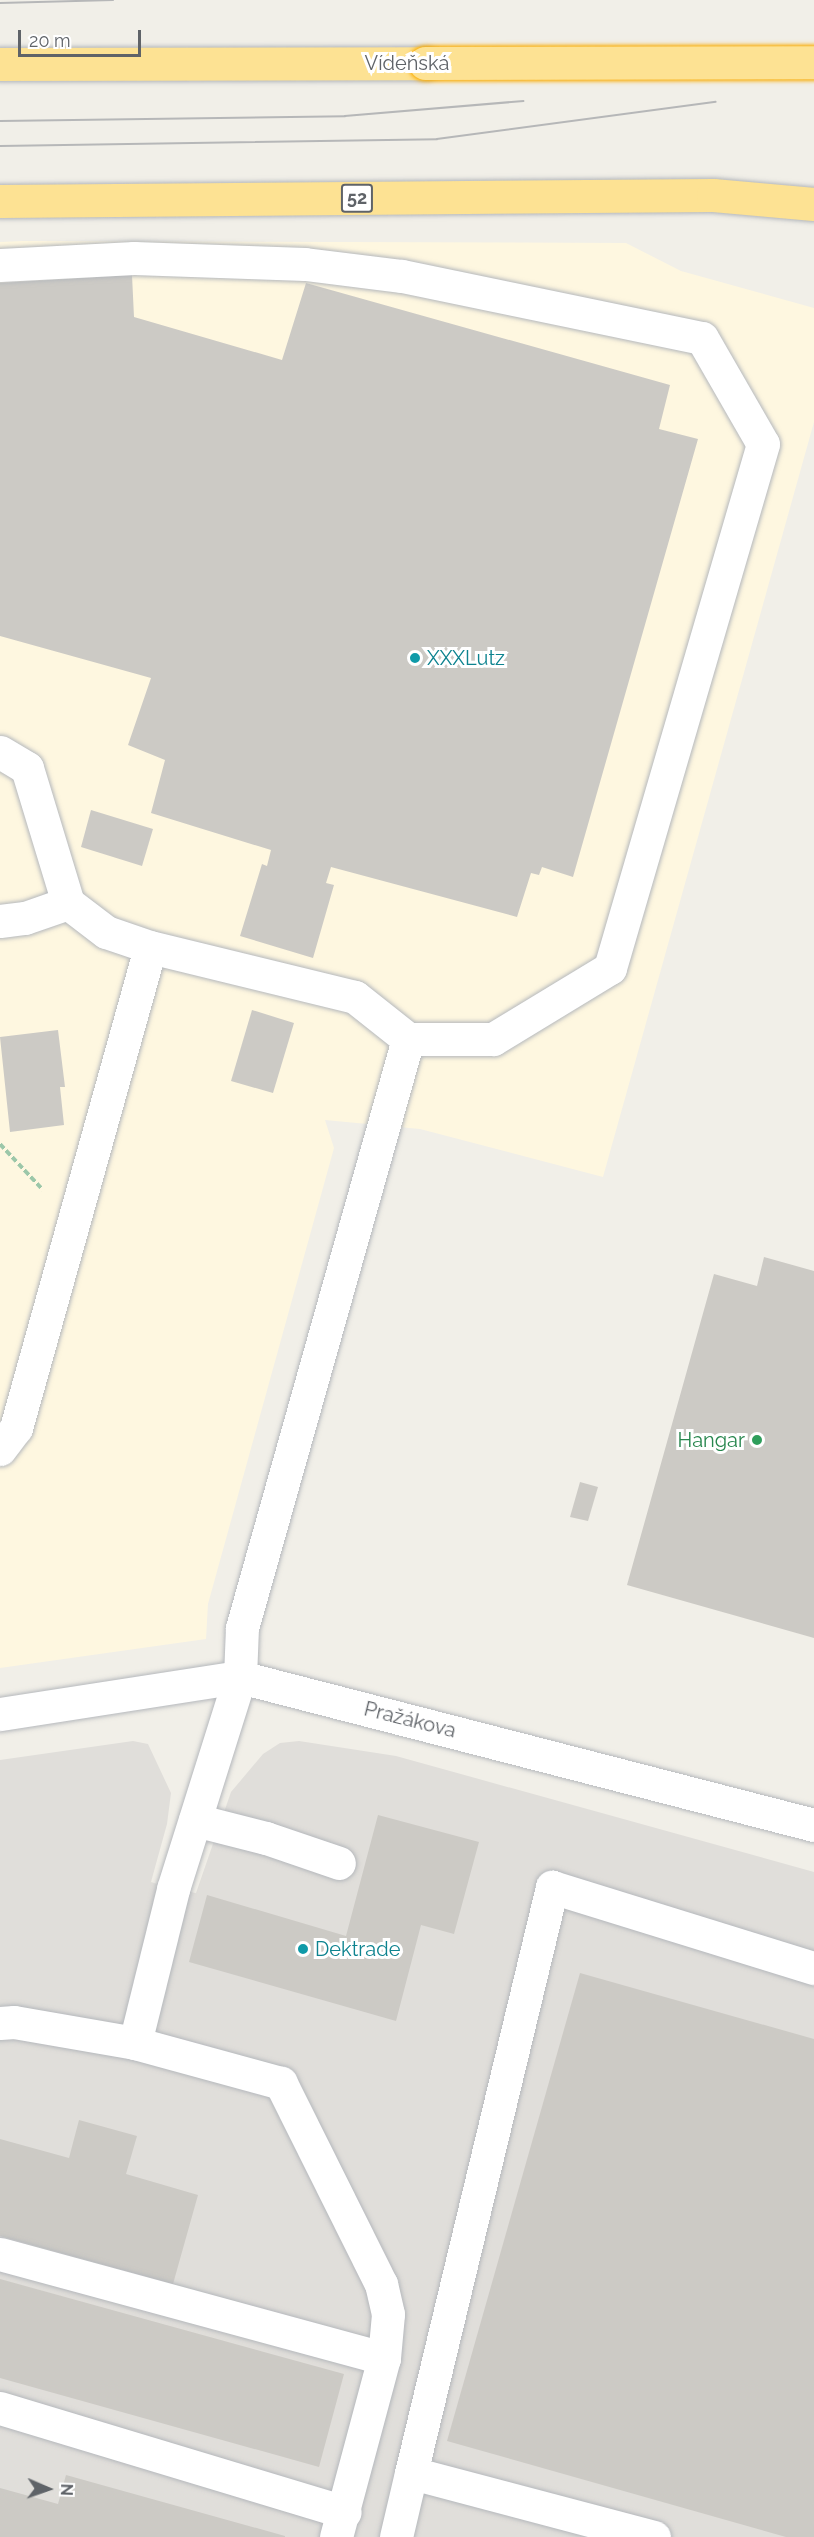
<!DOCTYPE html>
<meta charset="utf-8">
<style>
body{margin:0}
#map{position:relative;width:814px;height:2537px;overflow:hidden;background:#f1efe8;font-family:Raleway,sans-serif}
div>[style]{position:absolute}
.commercial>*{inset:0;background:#fef7e0}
.industrial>*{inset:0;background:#e0deda}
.building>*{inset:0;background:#cccac5}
.path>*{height:4px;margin-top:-2px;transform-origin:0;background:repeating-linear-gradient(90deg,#9cc7a9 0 6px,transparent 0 9px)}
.roads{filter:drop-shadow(0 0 2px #b5b8bc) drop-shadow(0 0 2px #b5b8bc)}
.minor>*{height:33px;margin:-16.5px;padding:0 16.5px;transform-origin:16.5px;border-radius:16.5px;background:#fff}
.highway>*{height:33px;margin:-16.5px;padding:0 16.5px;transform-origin:16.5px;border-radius:16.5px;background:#fde293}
.tram>*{height:1.5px;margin:-0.75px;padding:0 0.75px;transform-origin:0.75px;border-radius:0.75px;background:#b6b7b8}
.bridges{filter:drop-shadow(0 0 2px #f9ab00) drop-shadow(0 0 2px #f9ab00)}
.highway-bridge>*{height:33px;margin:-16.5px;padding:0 16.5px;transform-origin:16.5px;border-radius:16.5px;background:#fde293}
.dots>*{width:16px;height:16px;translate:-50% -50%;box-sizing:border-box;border:3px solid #fff;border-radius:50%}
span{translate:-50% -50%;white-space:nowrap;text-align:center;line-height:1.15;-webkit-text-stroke:6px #fff;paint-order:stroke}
.shield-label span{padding:2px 4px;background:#fff;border:2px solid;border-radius:4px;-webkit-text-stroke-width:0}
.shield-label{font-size:18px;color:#5f6368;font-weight:700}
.street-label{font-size:20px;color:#5f6368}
.culture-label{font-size:20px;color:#0d838f}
.left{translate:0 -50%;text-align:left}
.leisure-label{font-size:20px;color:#27864d}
.right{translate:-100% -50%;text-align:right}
.north{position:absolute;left:18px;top:2459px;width:60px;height:60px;-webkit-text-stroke:4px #fff;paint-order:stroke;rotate:92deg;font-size:16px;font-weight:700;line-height:24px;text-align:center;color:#5f6368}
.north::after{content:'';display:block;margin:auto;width:21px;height:27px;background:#5f6368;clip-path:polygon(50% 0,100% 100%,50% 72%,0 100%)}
.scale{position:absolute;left:18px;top:30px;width:123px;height:27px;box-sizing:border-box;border:3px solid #5f6368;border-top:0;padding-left:8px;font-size:18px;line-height:21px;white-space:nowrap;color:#5f6368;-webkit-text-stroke:4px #fff;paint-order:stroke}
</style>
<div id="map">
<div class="commercial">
<div style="clip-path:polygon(22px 241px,626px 243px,681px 271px,814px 308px,814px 422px,603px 1177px,420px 1129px,325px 1120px,334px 1148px,208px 1604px,206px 1639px,0 1668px,0 242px)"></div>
</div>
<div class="industrial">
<div style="clip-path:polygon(133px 1741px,148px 1744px,171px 1793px,167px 1824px,151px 1882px,173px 1889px,196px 1893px,231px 1792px,263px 1754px,280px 1743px,299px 1741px,396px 1756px,814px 1872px,814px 2537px,0 2537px,0 1760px)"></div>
</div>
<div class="building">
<div style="clip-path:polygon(132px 275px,134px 317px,282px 360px,306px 283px,670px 385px,659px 429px,698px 439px,573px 877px,542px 867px,539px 875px,531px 873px,517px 917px,331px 867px,326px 883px,334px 885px,313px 958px,240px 936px,262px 864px,267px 866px,271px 850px,151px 813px,165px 760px,128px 745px,151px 678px,0 636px,0 283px)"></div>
<div style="clip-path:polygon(91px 810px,153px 829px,142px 866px,81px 847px)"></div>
<div style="clip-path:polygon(252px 1010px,294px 1023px,273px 1093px,231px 1081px)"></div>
<div style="clip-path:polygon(58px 1030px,65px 1087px,60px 1087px,64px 1125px,10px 1132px,0 1037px)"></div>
<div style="clip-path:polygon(764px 1257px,814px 1271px,814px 1638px,627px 1585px,714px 1274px,757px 1286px)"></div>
<div style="clip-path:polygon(580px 1482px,598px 1487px,588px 1521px,570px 1517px)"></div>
<div style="clip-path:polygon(378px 1815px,479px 1842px,454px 1934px,421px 1925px,396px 2021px,189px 1962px,207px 1895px,346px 1936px)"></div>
<div style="clip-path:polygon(580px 1973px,814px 2039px,814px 2537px,786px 2537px,447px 2441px)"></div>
<div style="clip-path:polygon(79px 2120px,137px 2136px,126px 2174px,198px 2195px,173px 2284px,0 2236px,0 2139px,69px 2158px)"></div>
<div style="clip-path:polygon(0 2279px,344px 2374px,319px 2467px,0 2378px)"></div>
<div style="clip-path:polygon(66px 2475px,285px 2536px,285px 2537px,0 2537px,0 2488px,58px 2504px)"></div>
</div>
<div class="path">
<div style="left:0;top:1144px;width:63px;rotate:46.9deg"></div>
</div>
<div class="roads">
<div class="minor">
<div style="left:0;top:265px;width:134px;rotate:-3deg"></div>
<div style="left:134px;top:258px;width:171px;rotate:2deg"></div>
<div style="left:305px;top:264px;width:98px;rotate:7.1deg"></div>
<div style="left:402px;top:276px;width:306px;rotate:11.7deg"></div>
<div style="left:702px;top:338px;width:122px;rotate:60.1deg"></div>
<div style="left:763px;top:444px;width:546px;rotate:106.28deg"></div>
<div style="left:610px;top:968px;width:137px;rotate:148.7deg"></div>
<div style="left:493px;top:1039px;width:85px;rotate:180deg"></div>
<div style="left:408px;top:1039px;width:68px;rotate:-141.6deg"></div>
<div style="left:355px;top:997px;width:211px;rotate:-166.3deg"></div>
<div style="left:150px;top:947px;width:46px;rotate:-161.2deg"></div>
<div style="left:106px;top:932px;width:48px;rotate:-142.7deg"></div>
<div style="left:68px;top:903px;width:141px;rotate:-106.9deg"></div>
<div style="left:27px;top:768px;width:31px;rotate:-149deg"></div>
<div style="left:0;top:921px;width:25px;rotate:-7deg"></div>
<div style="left:25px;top:918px;width:46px;rotate:-19.2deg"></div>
<div style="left:0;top:1449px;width:26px;rotate:-53deg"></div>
<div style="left:16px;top:1428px;width:499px;rotate:-74.4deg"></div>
<div style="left:0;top:1714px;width:243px;rotate:-8.8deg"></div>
<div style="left:240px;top:1677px;width:593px;rotate:14.46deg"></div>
<div style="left:195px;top:1820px;width:73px;rotate:14.2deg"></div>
<div style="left:266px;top:1838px;width:77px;rotate:18.9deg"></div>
<div style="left:0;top:2023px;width:14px;rotate:-4deg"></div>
<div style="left:14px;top:2022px;width:123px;rotate:9.8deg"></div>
<div style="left:0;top:2254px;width:398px;rotate:15.2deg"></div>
<div style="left:0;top:2408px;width:360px;rotate:16.8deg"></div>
<div style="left:336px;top:2537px;width:185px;rotate:-75deg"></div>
<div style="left:384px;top:2358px;width:44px;rotate:-84.8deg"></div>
<div style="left:388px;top:2314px;width:31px;rotate:-103deg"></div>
<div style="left:381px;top:2284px;width:225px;rotate:-116.5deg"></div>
<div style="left:281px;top:2083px;width:151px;rotate:-164.7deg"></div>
<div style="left:135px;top:2043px;width:159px;rotate:-76.1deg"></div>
<div style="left:173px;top:1889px;width:222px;rotate:-72.5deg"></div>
<div style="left:240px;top:1677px;width:49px;rotate:-87.7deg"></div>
<div style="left:242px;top:1628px;width:612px;rotate:-74.26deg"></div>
<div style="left:396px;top:2537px;width:66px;rotate:-76.8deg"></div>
<div style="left:654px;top:2537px;width:251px;rotate:-165.2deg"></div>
<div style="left:411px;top:2473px;width:603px;rotate:-76.47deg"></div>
<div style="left:552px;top:1887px;width:274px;rotate:17.2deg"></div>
</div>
<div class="highway">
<div style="left:0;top:64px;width:425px;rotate:-0.1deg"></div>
<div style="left:0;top:201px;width:713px;rotate:-0.48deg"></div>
<div style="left:713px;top:195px;width:101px;rotate:5.1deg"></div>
</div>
</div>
<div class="tram">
<div style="left:0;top:3px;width:113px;rotate:-1.5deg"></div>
<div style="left:0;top:121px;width:345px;rotate:-0.8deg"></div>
<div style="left:345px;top:116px;width:179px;rotate:-4.8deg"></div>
<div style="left:0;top:146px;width:437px;rotate:-0.9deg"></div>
<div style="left:437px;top:139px;width:281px;rotate:-7.6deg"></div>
</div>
<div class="bridges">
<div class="highway-bridge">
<div style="left:425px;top:63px;width:389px;rotate:-0.1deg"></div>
</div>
</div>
<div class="dots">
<div style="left:415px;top:658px;background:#0f9aa8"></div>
<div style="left:757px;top:1440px;background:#2e9e5b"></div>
<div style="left:303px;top:1949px;background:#0f9aa8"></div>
</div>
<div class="shield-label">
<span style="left:357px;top:198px">52</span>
</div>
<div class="street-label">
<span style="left:407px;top:63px">Vídeňská</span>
<span style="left:410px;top:1720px;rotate:14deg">Pražákova</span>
</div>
<div class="culture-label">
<span class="left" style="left:427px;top:658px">XXXLutz</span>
<span class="left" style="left:315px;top:1949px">Dektrade</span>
</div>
<div class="leisure-label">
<span class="right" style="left:745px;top:1440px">Hangar</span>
</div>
<div class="north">N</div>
<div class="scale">20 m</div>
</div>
